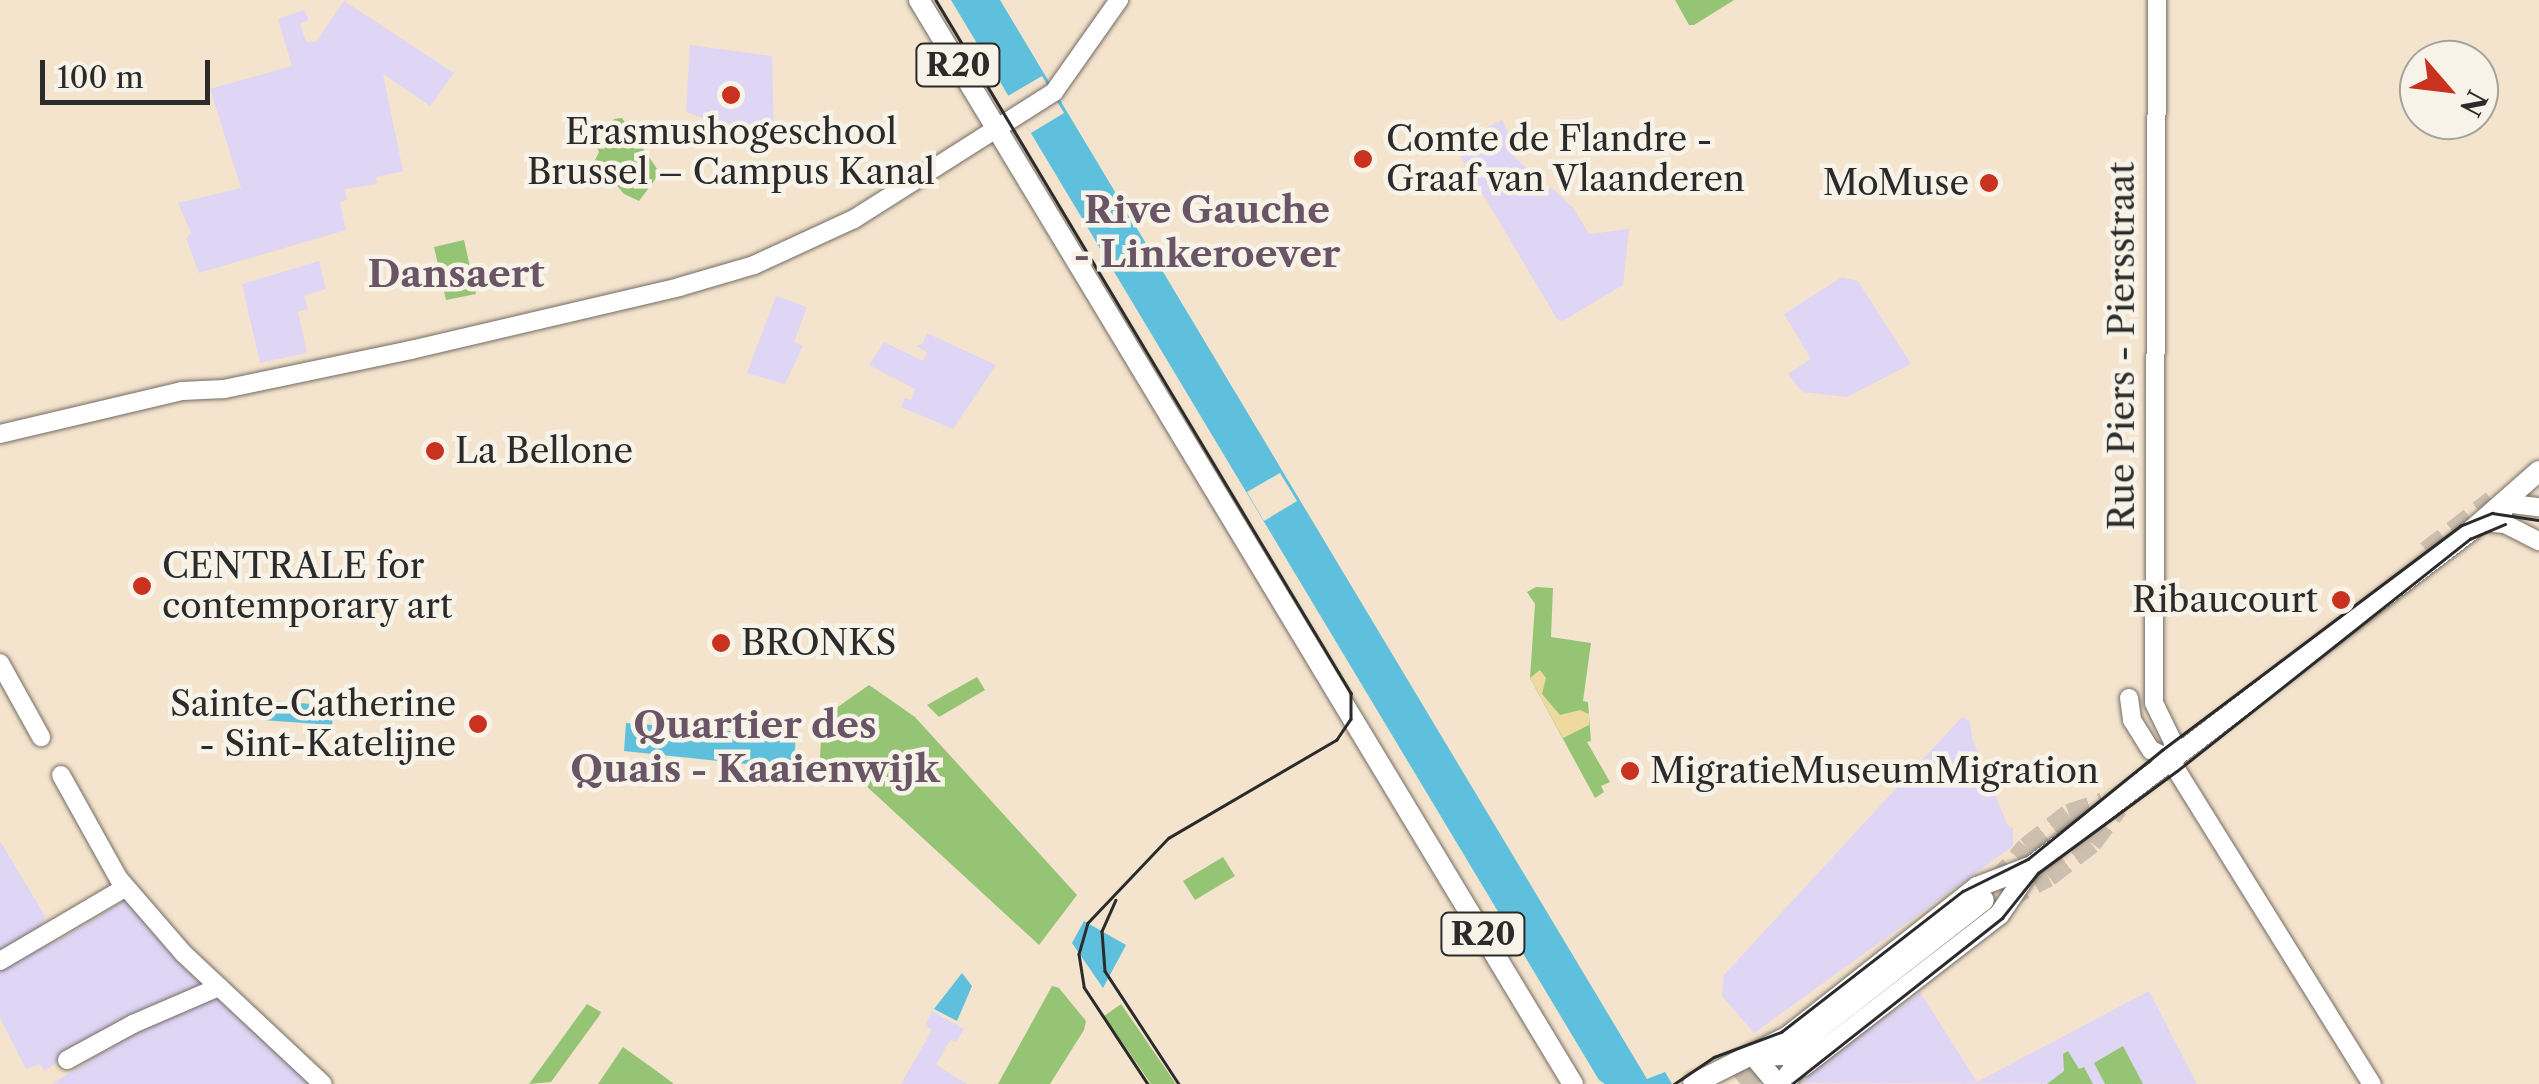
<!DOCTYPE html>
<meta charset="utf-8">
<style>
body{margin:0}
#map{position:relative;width:2539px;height:1084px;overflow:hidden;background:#f5e4cd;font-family:"Libre Caslon Text",serif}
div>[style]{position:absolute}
.built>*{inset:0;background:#dfd5f5}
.green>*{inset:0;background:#95c574}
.sand>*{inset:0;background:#eeda9e}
.water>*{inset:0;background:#5ec0dd}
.pier>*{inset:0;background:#f5e4cd}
.trunk-tunnel>*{height:22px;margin-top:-11px;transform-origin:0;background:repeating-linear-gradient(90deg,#cdbfad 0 22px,transparent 0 33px)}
.roads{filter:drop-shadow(0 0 2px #726c64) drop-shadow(0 0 2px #726c64)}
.tertiary>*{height:18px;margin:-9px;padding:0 9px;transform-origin:9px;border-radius:9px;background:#fff}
.secondary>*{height:18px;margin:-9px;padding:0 9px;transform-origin:9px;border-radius:9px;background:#fff}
.primary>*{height:20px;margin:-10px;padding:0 10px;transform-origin:10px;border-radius:10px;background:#fff}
.trunk>*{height:22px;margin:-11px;padding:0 11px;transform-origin:11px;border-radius:11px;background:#fff}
.tram>*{height:2.5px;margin:-1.25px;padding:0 1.25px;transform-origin:1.25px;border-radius:1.25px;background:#2b2b2b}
.dots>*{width:28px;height:28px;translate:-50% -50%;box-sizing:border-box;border:5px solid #f7f3e8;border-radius:50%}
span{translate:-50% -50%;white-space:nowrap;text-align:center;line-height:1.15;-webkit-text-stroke:9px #f7f3e8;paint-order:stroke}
.shield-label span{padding:2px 8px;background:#f7f3e8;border:2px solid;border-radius:8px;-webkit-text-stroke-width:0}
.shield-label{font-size:32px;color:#2b2b2b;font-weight:700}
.poi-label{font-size:35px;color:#2b2b2b}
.left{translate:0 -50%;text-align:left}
.right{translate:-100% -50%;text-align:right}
.street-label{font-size:35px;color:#2b2b2b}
.neighbourhood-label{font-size:38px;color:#695566;font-weight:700}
.north{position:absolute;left:2399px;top:40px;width:100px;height:100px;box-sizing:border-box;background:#f7f3e8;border:2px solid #a5a39c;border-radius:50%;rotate:118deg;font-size:28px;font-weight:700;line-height:40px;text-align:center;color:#2b2b2b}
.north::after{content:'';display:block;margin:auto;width:35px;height:45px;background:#c8321e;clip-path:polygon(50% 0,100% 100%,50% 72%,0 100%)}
.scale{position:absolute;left:40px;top:60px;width:170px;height:45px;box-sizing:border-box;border:5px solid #2b2b2b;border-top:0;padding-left:12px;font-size:30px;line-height:35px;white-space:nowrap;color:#2b2b2b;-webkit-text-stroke:8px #f7f3e8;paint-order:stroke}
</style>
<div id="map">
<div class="built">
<div style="clip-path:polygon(344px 1px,454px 73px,430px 106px,383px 74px,403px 171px,376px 177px,377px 184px,344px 189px,347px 199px,340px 202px,346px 230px,199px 273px,186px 238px,191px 233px,178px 203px,241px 188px,210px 89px,292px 66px,278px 19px,304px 10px,309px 20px,300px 24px,306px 42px,316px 42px)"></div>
<div style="clip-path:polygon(690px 45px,772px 56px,774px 143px,686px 112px)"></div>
<div style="clip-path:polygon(1502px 120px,1516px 150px,1510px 153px,1530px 171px,1539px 193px,1552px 188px,1574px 209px,1589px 234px,1629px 229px,1623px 285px,1563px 321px,1557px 319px,1453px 144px)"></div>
<div style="clip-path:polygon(319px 261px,326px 289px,304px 296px,308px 309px,298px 312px,307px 353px,260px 363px,242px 284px)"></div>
<div style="clip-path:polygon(1842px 277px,1858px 281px,1911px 364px,1847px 397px,1802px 392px,1788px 374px,1811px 359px,1784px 314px)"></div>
<div style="clip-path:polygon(776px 296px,807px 307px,794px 342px,803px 346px,785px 384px,747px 373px)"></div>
<div style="clip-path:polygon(927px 333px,996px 365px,953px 429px,901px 407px,905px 398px,911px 400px,915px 389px,869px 365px,884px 342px,923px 361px,927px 352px,916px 346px,923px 343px)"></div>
<div style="clip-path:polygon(1962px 717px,1970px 721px,1972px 738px,2008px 826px,2013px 828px,2013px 846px,1754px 1033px,1722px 996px,1724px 975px)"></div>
<div style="clip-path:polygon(0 841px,45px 916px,41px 926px,50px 945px,121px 903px,120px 893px,174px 956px,205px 984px,125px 1020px,44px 1071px,40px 1064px,26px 1069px,0 1018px)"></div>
<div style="clip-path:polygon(2149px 991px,2197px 1084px,1800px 1083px,1888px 1010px,1891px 1014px,1920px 992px,1977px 1082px)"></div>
<div style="clip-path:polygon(218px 997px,310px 1084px,52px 1084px,135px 1032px)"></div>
<div style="clip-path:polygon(932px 1011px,964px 1029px,956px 1042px,950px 1040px,936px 1065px,967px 1084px,901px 1084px,932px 1030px,925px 1025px)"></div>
</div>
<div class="green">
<div style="clip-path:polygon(1675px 0,1734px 0,1694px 25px,1689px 25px)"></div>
<div style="clip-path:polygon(622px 118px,660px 173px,639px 201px,624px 194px,595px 160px,599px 152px,596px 144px,614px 119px)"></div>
<div style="clip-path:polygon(464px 240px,476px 294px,446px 300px,434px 247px)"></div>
<div style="clip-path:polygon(1536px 587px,1553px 588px,1551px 637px,1591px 643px,1583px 701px,1588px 702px,1591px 741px,1587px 742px,1610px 782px,1601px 786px,1604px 792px,1595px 798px,1530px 678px,1535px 604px,1527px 592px)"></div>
<div style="clip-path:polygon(977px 677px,985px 690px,939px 717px,927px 705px)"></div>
<div style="clip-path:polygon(869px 685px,915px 717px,1077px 895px,1039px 945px,864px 784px,819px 779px,822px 718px)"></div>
<div style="clip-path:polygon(1223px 857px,1235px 876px,1195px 900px,1183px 881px)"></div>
<div style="clip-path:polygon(1052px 986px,1059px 988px,1086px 1021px,1084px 1030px,1050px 1084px,998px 1084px)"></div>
<div style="clip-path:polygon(587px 1004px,601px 1012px,599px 1016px,551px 1082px,529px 1084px)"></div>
<div style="clip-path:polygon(1121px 1004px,1176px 1084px,1151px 1084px,1104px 1016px)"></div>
<div style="clip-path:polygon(2123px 1046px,2143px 1084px,2105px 1084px,2094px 1063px)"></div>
<div style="clip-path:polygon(623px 1047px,658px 1072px,674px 1084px,598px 1084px)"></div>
<div style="clip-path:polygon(2068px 1051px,2079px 1069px,2084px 1067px,2093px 1084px,2047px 1084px,2064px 1071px,2063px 1054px)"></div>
</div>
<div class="sand">
<div style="clip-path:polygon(1540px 670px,1546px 678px,1542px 694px,1560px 715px,1580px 710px,1589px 714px,1589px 725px,1563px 738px,1530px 678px)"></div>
</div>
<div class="water">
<div style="clip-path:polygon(951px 0,1000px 0,1647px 1079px,1665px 1072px,1672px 1084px,1605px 1084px,1599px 1080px)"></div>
<div style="clip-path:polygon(264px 700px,334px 706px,332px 725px,262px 720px)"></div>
<div style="clip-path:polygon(626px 723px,757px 733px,759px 728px,796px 731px,794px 769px,624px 751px)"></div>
<div style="clip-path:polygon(1084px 921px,1126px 945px,1103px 988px,1072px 943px)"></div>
<div style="clip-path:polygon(962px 973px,972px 986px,957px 1021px,934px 1009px)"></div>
</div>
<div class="pier">
<div style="clip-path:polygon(1042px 76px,1064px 113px,1031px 133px,1008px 96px)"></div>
<div style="clip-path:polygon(1280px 473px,1297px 501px,1264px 521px,1247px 492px)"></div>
</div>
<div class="trunk-tunnel">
<div style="left:2427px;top:552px;width:83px;rotate:-37.7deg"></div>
<div style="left:1996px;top:883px;width:47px;rotate:-48.5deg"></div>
<div style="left:2027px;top:848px;width:53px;rotate:-38.2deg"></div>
<div style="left:2069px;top:815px;width:36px;rotate:-19deg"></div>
<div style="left:2005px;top:898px;width:48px;rotate:-27.1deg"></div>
<div style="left:2048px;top:876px;width:54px;rotate:-37.5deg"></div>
<div style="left:2091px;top:843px;width:44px;rotate:-53.4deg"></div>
<div style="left:1740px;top:1084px;width:47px;rotate:-38.1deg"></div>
</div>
<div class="roads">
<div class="tertiary">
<div style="left:2157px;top:0;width:703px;rotate:90.24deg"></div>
<div style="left:2154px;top:703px;width:43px;rotate:64deg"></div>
<div style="left:2173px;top:742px;width:18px;rotate:93deg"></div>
<div style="left:2172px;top:760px;width:12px;rotate:66deg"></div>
<div style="left:2177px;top:771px;width:369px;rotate:58.1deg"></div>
<div style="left:0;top:434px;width:187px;rotate:-13.3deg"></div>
<div style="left:182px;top:391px;width:42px;rotate:-2.7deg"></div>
<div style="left:224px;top:389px;width:191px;rotate:-11.8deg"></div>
<div style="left:411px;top:350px;width:275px;rotate:-13.2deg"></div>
<div style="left:679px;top:287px;width:78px;rotate:-16.3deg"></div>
<div style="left:754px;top:265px;width:110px;rotate:-24.7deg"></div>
<div style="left:854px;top:219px;width:237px;rotate:-32.4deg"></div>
<div style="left:1054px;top:92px;width:113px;rotate:-54.8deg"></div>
<div style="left:0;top:663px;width:85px;rotate:61deg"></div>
<div style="left:2129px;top:698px;width:22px;rotate:82deg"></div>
<div style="left:2132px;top:720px;width:36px;rotate:58deg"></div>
<div style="left:2151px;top:750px;width:23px;rotate:25deg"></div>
<div style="left:61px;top:775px;width:119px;rotate:60.9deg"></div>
<div style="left:119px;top:879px;width:99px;rotate:49.1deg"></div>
<div style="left:184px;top:954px;width:190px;rotate:43.1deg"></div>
<div style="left:0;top:961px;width:146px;rotate:-30.4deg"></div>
<div style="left:67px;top:1060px;width:75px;rotate:-28.6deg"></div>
<div style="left:133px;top:1024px;width:94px;rotate:-23.3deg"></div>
</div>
<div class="secondary">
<div style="left:2503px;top:514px;width:11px;rotate:-85deg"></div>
<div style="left:2504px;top:503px;width:35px;rotate:7deg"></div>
<div style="left:2481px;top:522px;width:24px;rotate:5deg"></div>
<div style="left:2505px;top:524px;width:38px;rotate:27deg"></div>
</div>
<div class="primary">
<div style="left:919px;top:0;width:1266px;rotate:58.9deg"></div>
<div style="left:1753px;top:1055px;width:38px;rotate:50deg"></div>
<div style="left:1802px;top:1067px;width:249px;rotate:-37.7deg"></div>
<div style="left:1999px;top:915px;width:57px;rotate:-55.8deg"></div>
<div style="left:1693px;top:1084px;width:105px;rotate:-26.6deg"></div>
<div style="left:1787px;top:1037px;width:242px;rotate:-38.3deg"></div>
<div style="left:1977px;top:887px;width:59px;rotate:-20.9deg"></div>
<div style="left:2032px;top:866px;width:555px;rotate:-37.39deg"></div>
<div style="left:2473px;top:529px;width:88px;rotate:-41.3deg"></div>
</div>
<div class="trunk">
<div style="left:1753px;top:1055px;width:30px;rotate:-2deg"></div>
<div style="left:1783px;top:1054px;width:13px;rotate:-32deg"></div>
<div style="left:1794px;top:1047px;width:239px;rotate:-37.9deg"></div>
<div style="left:1783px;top:1084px;width:51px;rotate:-52.9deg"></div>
</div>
</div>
<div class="tram">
<div style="left:936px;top:0;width:808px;rotate:59.08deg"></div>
<div style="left:1351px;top:693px;width:26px;rotate:90deg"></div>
<div style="left:1351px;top:719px;width:25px;rotate:124deg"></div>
<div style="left:1337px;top:740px;width:194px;rotate:149.7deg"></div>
<div style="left:1169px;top:838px;width:117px;rotate:133.6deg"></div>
<div style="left:1088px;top:923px;width:32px;rotate:106deg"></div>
<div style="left:1079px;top:954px;width:33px;rotate:81deg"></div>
<div style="left:1084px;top:987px;width:116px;rotate:56.6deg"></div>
<div style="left:1116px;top:900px;width:34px;rotate:114deg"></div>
<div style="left:1102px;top:931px;width:40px;rotate:85.7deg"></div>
<div style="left:1105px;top:971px;width:135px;rotate:56.8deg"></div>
<div style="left:1674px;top:1084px;width:48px;rotate:-34deg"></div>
<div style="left:1714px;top:1057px;width:72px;rotate:-20.5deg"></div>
<div style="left:1781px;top:1032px;width:230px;rotate:-37.8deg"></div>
<div style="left:1963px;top:891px;width:72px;rotate:-26.2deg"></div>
<div style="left:2028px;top:859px;width:173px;rotate:-39.1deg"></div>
<div style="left:2162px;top:750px;width:373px;rotate:-36.9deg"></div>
<div style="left:2460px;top:526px;width:35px;rotate:-22deg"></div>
<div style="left:2492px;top:513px;width:48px;rotate:8.5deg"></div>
<div style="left:1792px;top:1084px;width:268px;rotate:-38.3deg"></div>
<div style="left:2002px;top:918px;width:58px;rotate:-51.3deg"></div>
<div style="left:2038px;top:873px;width:172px;rotate:-36.3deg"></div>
<div style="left:2177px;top:771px;width:374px;rotate:-38.4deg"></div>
<div style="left:2470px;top:539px;width:38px;rotate:-23deg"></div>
</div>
<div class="dots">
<div style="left:731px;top:95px;background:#c8321e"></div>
<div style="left:1363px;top:159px;background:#c8321e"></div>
<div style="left:1989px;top:183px;background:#c8321e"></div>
<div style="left:435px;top:451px;background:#c8321e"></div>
<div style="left:142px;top:586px;background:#c8321e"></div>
<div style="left:2341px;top:600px;background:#c8321e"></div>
<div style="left:721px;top:643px;background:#c8321e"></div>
<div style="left:478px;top:724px;background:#c8321e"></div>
<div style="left:1630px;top:771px;background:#c8321e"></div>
</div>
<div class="shield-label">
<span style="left:958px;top:65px">R20</span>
<span style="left:1483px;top:934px">R20</span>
</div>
<div class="poi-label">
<span style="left:731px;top:152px">Erasmushogeschool<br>Brussel – Campus Kanal</span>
<span class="left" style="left:1386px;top:159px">Comte de Flandre -<br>Graaf van Vlaanderen</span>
<span class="right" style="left:1969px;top:183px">MoMuse</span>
<span class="left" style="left:455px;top:451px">La Bellone</span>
<span class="left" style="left:162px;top:586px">CENTRALE for<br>contemporary art</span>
<span class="right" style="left:2318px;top:600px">Ribaucourt</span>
<span class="left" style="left:741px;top:643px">BRONKS</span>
<span class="right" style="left:456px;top:724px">Sainte-Catherine<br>- Sint-Katelijne</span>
<span class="left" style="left:1650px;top:771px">MigratieMuseumMigration</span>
</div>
<div class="street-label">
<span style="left:2122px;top:346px;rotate:-90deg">Rue Piers - Piersstraat</span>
</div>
<div class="neighbourhood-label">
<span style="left:1207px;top:232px">Rive Gauche<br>- Linkeroever</span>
<span style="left:456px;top:274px">Dansaert</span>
<span style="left:755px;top:747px">Quartier des<br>Quais - Kaaienwijk</span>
</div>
<div class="north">N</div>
<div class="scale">100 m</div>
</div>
